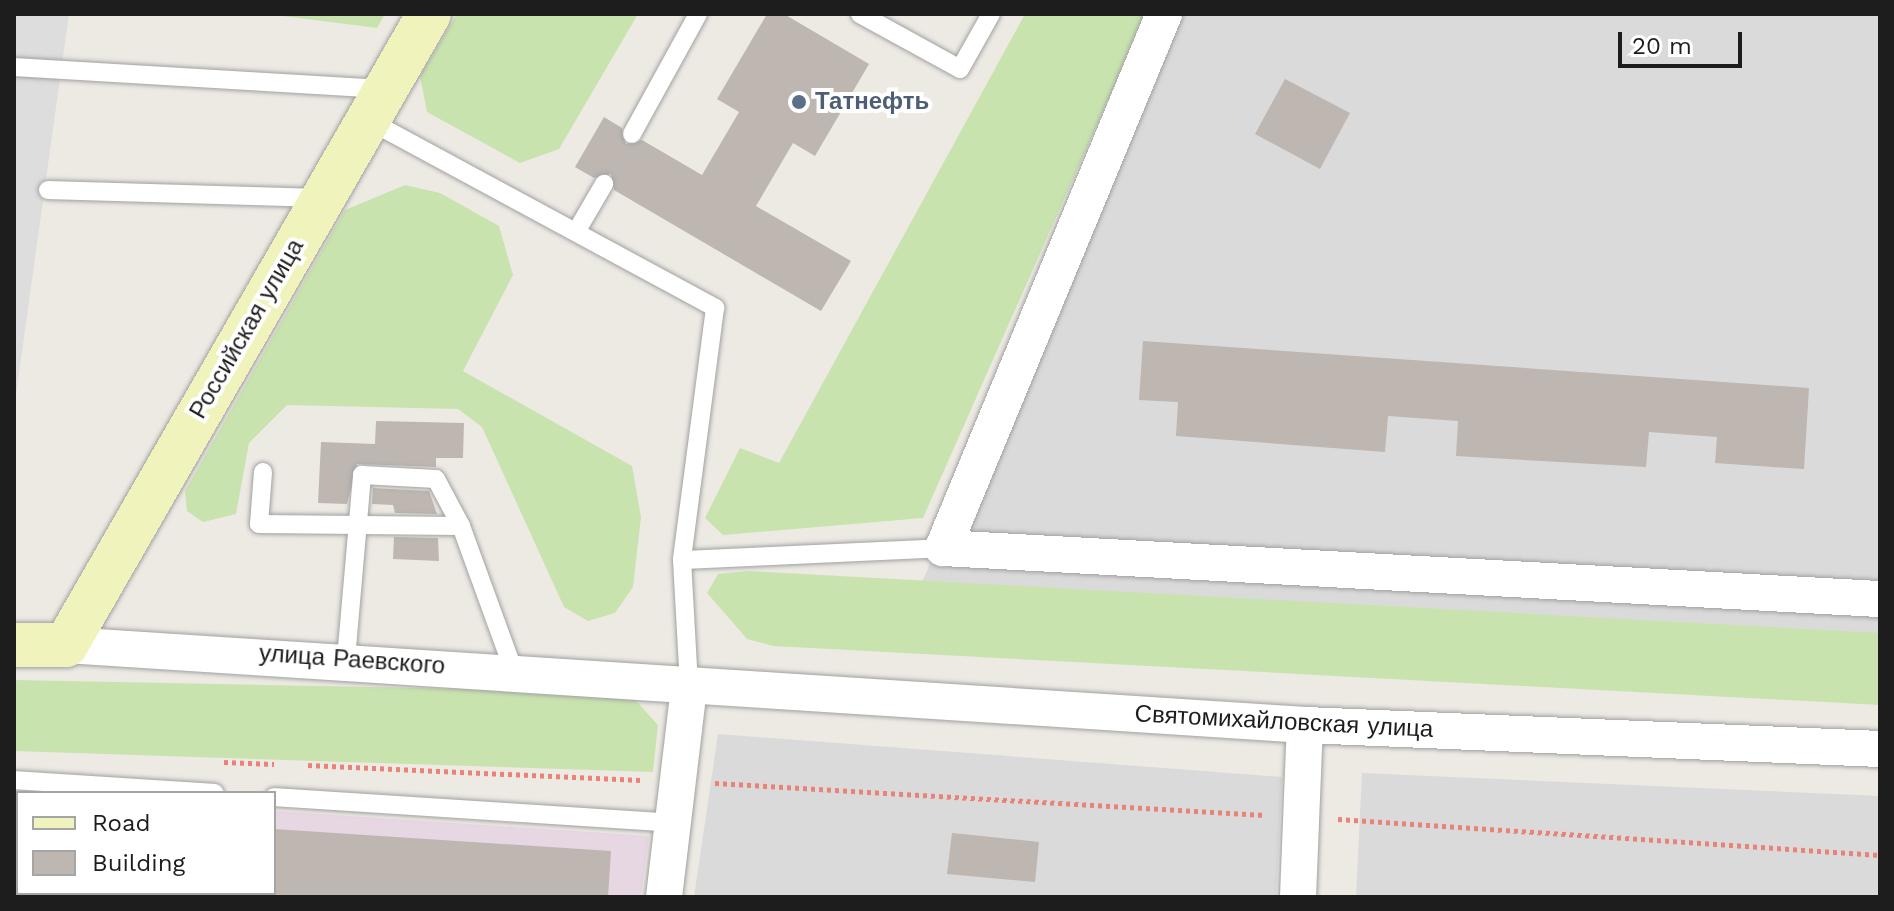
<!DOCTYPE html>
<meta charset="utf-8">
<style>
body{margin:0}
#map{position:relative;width:1894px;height:911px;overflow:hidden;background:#edeae4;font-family:"Work Sans",sans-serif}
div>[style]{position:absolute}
.residential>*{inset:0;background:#dbdada}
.industrial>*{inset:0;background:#e6d7e3}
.grass>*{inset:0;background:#c9e3af}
.parking>*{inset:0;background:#ddd}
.building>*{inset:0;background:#bdb6b1}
.path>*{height:5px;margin-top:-2.5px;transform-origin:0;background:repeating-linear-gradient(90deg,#eb8278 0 4px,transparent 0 8px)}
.roads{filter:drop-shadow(0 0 2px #a1a1a1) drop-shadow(0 0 2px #a1a1a1)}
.lane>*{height:18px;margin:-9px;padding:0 9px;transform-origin:9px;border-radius:9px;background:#fff}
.street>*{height:36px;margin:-18px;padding:0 18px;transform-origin:18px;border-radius:18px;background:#fff}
.secondary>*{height:44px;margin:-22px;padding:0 22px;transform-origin:22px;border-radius:22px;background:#f1f3bd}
.dots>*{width:22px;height:22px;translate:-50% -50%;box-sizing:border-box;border:4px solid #fff;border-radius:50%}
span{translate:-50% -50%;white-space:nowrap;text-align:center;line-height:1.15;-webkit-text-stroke:8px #fff;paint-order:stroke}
.service-label{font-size:24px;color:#4e5e75;font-weight:700}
.left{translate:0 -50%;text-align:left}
.street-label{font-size:24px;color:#1d1d1d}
.frame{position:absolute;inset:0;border:16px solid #1d1d1d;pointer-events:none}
.legend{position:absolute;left:16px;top:791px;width:260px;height:104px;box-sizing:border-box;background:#fff;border:2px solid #a5a5a5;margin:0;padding:10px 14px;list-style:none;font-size:24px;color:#1d1d1d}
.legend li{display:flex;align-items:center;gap:16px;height:40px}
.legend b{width:40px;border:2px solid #a5a5a5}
.scale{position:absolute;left:1618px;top:32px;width:124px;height:36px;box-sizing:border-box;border:4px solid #1d1d1d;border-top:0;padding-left:10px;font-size:24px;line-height:28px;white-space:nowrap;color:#1d1d1d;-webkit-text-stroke:6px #fff;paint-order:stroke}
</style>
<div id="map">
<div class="residential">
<div style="clip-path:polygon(1168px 14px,1880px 14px,1880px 637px,920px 587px)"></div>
<div style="clip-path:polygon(718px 734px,1282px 777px,1276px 897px,694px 897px)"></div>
<div style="clip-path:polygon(1362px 773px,1880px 796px,1880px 897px,1356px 897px)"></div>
</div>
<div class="industrial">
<div style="clip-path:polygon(14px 794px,18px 893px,274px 893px,274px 811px,649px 836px,641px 897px,14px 897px)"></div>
</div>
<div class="grass">
<div style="clip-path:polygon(267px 14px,385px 14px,377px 28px)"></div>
<div style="clip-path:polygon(457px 14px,638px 14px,559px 149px,520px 163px,427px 112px,420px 76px)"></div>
<div style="clip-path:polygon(1025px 14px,1146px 14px,923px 518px,723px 535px,705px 518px,740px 448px,779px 463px)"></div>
<div style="clip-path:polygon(405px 185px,440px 193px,499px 226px,513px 275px,463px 371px,632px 466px,641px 517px,633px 587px,615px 613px,588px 621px,564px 607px,482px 427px,458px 409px,287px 405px,249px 443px,236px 514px,203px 522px,187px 511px,185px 491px,345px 210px)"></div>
<div style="clip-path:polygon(748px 571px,1880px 633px,1880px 705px,773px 646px,747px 639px,707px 593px,718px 574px)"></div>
<div style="clip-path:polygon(14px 680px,628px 692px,658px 725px,653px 772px,14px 751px)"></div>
</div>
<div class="parking">
<div style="clip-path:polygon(14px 14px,69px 14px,14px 409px)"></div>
</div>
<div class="building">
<div style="clip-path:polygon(767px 14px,784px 14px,869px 64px,815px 156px,793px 143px,756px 206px,851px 261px,821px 311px,614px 190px,611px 174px,594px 178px,575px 167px,604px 117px,622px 128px,626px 144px,642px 140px,702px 175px,739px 112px,717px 99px)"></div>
<div style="clip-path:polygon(1285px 79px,1350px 113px,1320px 169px,1255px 134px)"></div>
<div style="clip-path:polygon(1143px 341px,1809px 388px,1804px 469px,1715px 463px,1717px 437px,1649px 432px,1646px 467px,1456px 456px,1458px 421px,1388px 416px,1385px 452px,1176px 436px,1178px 402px,1139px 400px)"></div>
<div style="clip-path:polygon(376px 421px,464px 423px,463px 458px,436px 458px,436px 467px,357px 464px,347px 504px,318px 503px,321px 442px,375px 444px)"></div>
<div style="clip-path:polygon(373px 488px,429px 491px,437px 514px,395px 513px,393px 505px,372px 504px)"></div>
<div style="clip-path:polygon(394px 537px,438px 538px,439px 561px,393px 559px)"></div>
<div style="clip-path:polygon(274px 829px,611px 851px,608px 897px,274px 897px)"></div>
<div style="clip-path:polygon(952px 833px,1039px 842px,1035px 882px,947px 874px)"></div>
</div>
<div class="path">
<div style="left:224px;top:762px;width:50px;rotate:2.3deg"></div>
<div style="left:308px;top:765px;width:333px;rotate:2.6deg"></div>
<div style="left:715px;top:783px;width:550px;rotate:3.34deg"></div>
<div style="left:1338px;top:819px;width:543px;rotate:3.8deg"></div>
</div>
<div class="roads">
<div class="lane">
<div style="left:860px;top:14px;width:114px;rotate:28.8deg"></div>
<div style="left:960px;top:69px;width:63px;rotate:-60.6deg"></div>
<div style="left:14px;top:67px;width:369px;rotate:3.4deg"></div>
<div style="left:368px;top:120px;width:395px;rotate:28.4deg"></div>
<div style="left:715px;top:308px;width:254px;rotate:97.5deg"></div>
<div style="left:682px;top:560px;width:126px;rotate:86.8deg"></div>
<div style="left:632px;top:134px;width:137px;rotate:-61.2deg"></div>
<div style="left:48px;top:190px;width:272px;rotate:1.7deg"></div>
<div style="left:576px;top:232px;width:56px;rotate:-59.7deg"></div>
<div style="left:263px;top:472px;width:52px;rotate:94.4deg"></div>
<div style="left:259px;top:524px;width:202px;rotate:0.6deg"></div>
<div style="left:682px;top:560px;width:261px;rotate:-2.6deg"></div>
<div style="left:346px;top:659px;width:185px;rotate:-85deg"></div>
<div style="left:362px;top:475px;width:74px;rotate:3.1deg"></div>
<div style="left:436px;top:479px;width:53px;rotate:62deg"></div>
<div style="left:461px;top:526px;width:155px;rotate:70deg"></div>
<div style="left:14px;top:780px;width:201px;rotate:3.7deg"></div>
<div style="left:274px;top:797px;width:402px;rotate:3.7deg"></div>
</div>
<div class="street">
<div style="left:1164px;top:14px;width:578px;rotate:112.48deg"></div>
<div style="left:943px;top:548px;width:938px;rotate:3.12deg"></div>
<div style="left:66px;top:645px;width:1242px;rotate:3.69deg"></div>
<div style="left:1305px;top:725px;width:576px;rotate:2.39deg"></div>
<div style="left:664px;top:897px;width:212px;rotate:-83.2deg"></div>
<div style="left:1298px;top:897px;width:172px;rotate:-87.7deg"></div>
</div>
<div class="secondary">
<div style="left:14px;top:645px;width:52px"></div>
<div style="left:66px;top:645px;width:728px;rotate:-60.09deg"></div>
</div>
</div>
<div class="dots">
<div style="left:799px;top:102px;background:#5c6f8a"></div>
</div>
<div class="service-label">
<span class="left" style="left:815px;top:102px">Татнефть</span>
</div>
<div class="street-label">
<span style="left:247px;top:329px;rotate:-60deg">Российская улица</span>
<span style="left:352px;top:660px;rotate:4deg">улица Раевского</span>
<span style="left:1284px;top:722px;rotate:3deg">Святомихайловская улица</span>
</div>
<div class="frame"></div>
<ul class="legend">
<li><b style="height:10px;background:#f1f3bd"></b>Road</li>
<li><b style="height:22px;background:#bdb6b1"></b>Building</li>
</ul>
<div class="scale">20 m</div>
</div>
